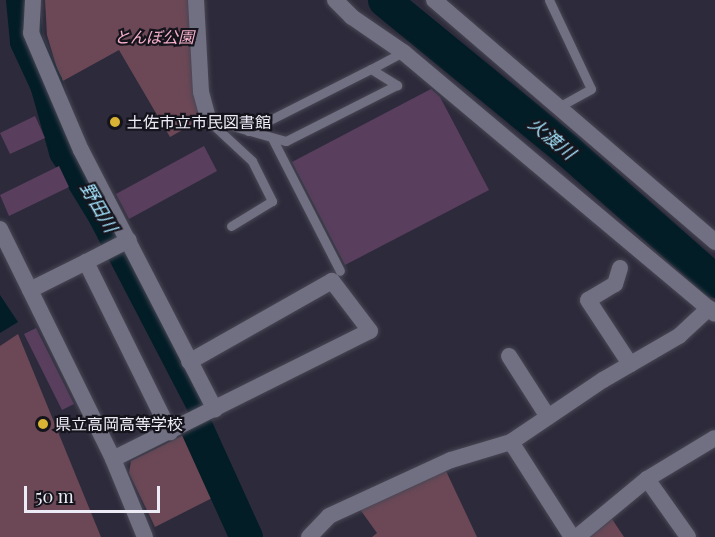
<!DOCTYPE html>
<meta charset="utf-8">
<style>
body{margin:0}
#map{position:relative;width:715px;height:537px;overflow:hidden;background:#2d2b3b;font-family:"Playfair Display","Noto Sans JP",serif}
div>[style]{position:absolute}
.green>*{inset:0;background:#6c4856}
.water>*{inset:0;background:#031d27}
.river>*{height:33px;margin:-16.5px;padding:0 16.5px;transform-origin:16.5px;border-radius:16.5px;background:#031d27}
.building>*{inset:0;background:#5a3e5e}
.roads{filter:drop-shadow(0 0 2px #494755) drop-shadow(0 0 2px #494755)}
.service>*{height:9px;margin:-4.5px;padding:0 4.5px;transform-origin:4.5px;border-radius:4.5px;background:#717082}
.minor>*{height:16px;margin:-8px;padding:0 8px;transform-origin:8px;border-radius:8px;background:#717082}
.dots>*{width:16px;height:16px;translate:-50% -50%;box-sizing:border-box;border:3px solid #15141c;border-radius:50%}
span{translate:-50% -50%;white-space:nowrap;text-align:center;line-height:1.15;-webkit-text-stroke:4.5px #15141c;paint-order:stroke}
.park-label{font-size:16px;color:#f8b0cb;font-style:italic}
.poi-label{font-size:16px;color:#edecf6}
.left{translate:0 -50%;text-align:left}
.water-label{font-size:18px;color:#a4e4fe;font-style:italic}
.scale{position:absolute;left:24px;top:486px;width:136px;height:27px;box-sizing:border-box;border:3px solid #edecf6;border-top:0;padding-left:8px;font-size:18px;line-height:21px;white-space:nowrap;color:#edecf6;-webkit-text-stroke:4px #15141c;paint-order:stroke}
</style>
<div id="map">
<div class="green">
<div style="clip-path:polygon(45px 0,188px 0,200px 120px,170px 137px,119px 50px,61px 82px,47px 35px)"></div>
<div style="clip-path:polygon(18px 334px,101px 537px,0 537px,0 346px)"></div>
<div style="clip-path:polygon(192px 431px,220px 494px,155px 527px,129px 473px,131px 461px)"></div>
<div style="clip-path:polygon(446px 471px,477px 537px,372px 537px,377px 533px,359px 508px)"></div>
<div style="clip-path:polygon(612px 519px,624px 537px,588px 537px)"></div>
</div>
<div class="water">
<div style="clip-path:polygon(0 295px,18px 322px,0 333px)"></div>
</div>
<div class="river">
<div style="left:22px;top:0;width:41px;rotate:84.4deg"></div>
<div style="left:26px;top:41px;width:47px;rotate:65.1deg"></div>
<div style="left:46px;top:84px;width:70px;rotate:74.2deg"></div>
<div style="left:65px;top:151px;width:75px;rotate:58.6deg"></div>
<div style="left:104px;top:215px;width:214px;rotate:62.5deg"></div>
<div style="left:384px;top:0;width:237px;rotate:39.3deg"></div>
<div style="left:567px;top:150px;width:198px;rotate:41.5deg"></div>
<div style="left:197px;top:429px;width:119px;rotate:65.6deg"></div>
</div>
<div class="building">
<div style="clip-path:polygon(431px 89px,440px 97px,489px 190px,345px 265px,292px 162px)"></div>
<div style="clip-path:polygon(35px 116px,45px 138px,10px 154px,0 133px)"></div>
<div style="clip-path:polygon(204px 146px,217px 171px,129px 219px,116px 194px)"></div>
<div style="clip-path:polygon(59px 166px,69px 187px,9px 216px,0 195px)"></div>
<div style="clip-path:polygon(36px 328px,74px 404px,62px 410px,24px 334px)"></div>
</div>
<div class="roads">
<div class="service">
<div style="left:549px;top:0;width:98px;rotate:64.7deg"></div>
<div style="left:591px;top:89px;width:37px;rotate:151deg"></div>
<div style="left:371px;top:69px;width:36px;rotate:-28deg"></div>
<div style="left:208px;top:119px;width:81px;rotate:15.8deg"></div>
<div style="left:286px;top:141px;width:124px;rotate:-26.8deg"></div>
<div style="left:209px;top:121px;width:59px;rotate:42.9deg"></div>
<div style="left:252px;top:161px;width:45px;rotate:63.4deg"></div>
<div style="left:272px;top:201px;width:48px;rotate:148.6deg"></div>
<div style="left:248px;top:131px;width:138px;rotate:-26.8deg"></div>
<div style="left:371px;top:69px;width:31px;rotate:32deg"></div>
<div style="left:272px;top:138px;width:149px;rotate:62.9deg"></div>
</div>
<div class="minor">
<div style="left:33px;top:0;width:33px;rotate:93deg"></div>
<div style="left:31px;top:33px;width:127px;rotate:66.9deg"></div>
<div style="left:81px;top:150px;width:292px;rotate:62.7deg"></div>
<div style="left:196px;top:0;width:92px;rotate:86.9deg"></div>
<div style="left:201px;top:92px;width:28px;rotate:75deg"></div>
<div style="left:335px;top:0;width:24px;rotate:45deg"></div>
<div style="left:352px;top:17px;width:62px;rotate:34.5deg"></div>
<div style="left:403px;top:52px;width:407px;rotate:40deg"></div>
<div style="left:434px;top:0;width:371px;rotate:40.7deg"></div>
<div style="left:0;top:229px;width:256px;rotate:63.8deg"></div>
<div style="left:113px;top:459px;width:84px;rotate:67.7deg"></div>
<div style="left:86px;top:262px;width:48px;rotate:-27.1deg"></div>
<div style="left:620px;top:268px;width:17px;rotate:107deg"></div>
<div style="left:615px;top:284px;width:31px;rotate:149deg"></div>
<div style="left:588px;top:300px;width:77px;rotate:56.7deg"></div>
<div style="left:30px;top:290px;width:63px;rotate:-26.6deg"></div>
<div style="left:86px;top:262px;width:190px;rotate:63.7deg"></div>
<div style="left:509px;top:356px;width:72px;rotate:57.4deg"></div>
<div style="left:511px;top:442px;width:113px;rotate:57.3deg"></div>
<div style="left:113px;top:459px;width:287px;rotate:-26.5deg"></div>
<div style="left:370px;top:331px;width:63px;rotate:-127.2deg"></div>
<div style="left:332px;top:281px;width:164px;rotate:150.5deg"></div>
<div style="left:647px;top:479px;width:71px;rotate:54.7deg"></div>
<div style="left:309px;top:537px;width:29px;rotate:-46deg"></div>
<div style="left:329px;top:516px;width:134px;rotate:-24.7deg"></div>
<div style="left:451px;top:460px;width:63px;rotate:-16.7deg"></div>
<div style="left:511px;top:442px;width:111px;rotate:-34deg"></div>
<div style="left:603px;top:380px;width:88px;rotate:-30.1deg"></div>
<div style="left:679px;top:336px;width:41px;rotate:-43deg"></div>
<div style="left:577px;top:537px;width:91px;rotate:-39.6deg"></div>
<div style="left:647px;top:479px;width:79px;rotate:-31.1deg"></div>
</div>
</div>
<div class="dots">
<div style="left:115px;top:122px;background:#d9b334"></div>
<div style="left:43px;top:424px;background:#d9b334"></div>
</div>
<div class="park-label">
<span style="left:154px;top:37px">とんぼ公園</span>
</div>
<div class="poi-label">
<span class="left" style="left:127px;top:122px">土佐市立市民図書館</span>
<span class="left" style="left:55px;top:424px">県立高岡高等学校</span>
</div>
<div class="water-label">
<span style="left:552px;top:138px;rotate:40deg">火渡川</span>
<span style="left:99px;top:207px;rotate:60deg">野田川</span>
</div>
<div class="scale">50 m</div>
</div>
